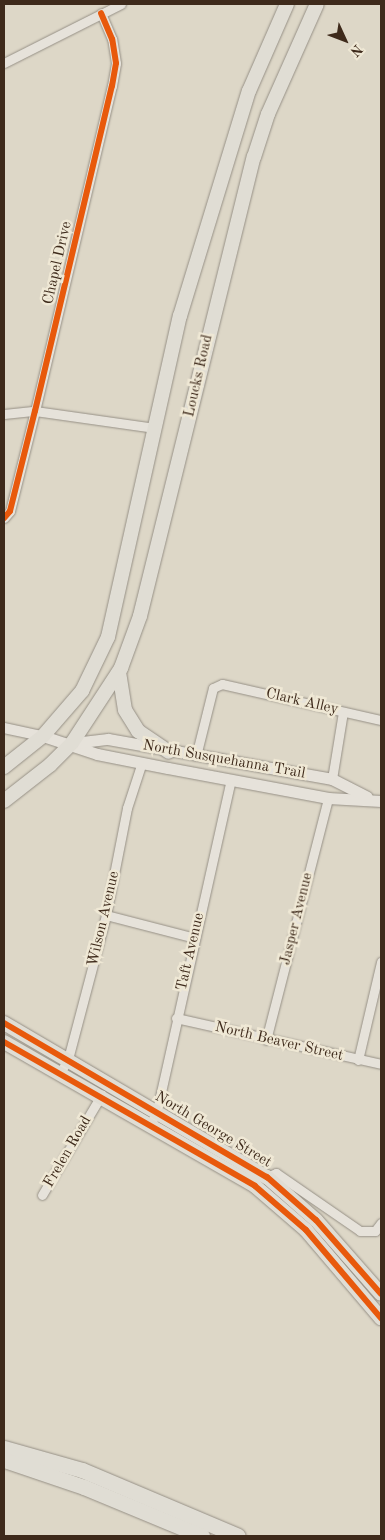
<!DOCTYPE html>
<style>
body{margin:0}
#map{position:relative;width:385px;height:1540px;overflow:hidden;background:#ddd7c7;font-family:"Old Standard TT",serif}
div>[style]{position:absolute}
.roads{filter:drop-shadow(0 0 1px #969086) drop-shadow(0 0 1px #969086)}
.minor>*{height:9px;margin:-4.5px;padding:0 4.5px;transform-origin:4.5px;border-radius:4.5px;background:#e6e2da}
.tertiary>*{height:10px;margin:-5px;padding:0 5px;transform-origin:5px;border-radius:5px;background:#e6e2da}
.secondary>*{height:11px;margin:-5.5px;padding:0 5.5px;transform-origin:5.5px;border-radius:5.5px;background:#e6e2da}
.primary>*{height:14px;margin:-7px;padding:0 7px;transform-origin:7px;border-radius:7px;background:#e0ddd4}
.trunk>*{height:14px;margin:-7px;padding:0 7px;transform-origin:7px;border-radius:7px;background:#e0ddd4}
.motorway>*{height:15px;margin:-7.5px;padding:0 7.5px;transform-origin:7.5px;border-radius:7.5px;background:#e0ddd4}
.cycleway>*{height:6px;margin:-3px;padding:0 3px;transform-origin:3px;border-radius:3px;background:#e8590c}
span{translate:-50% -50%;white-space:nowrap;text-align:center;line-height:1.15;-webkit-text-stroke:5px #efe8d5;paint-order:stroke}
.street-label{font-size:15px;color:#3e2a1b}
.frame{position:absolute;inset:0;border:5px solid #3e2a1b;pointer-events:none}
.north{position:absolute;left:320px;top:15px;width:50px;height:50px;-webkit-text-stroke:4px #efe8d5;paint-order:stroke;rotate:133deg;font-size:14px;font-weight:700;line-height:20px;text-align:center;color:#3e2a1b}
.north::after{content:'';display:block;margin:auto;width:18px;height:22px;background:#3e2a1b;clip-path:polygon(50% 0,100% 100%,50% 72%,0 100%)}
</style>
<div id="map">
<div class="roads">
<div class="minor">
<div style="left:4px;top:63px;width:131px;rotate:-26.8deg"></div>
<div style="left:4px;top:414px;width:31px;rotate:-6deg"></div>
<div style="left:35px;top:411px;width:121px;rotate:8.1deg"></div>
<div style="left:4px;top:518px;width:9px;rotate:-49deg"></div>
<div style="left:10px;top:511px;width:103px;rotate:-76deg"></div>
<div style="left:35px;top:411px;width:334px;rotate:-76.7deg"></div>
<div style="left:112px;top:86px;width:23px;rotate:-80deg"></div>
<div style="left:116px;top:63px;width:24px;rotate:-99deg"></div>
<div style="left:112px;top:39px;width:28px;rotate:-113deg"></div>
<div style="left:196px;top:756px;width:70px;rotate:-76deg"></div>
<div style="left:213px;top:688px;width:10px;rotate:-24deg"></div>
<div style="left:222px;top:684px;width:163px;rotate:12.8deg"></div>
<div style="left:332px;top:779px;width:68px;rotate:-80.7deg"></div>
<div style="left:106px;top:915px;width:92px;rotate:14.5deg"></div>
<div style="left:176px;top:1018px;width:210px;rotate:12.6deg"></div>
<div style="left:266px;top:1040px;width:250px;rotate:-75.6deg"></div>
<div style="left:358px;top:1060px;width:101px;rotate:-76.8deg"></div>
<div style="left:60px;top:1073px;width:16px;rotate:-60deg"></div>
<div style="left:68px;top:1059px;width:149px;rotate:-75.2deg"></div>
<div style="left:106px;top:915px;width:109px;rotate:-78.9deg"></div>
<div style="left:127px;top:808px;width:48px;rotate:-71.9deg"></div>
<div style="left:150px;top:1126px;width:17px;rotate:-66deg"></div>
<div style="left:157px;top:1110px;width:339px;rotate:-77.4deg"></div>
<div style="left:267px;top:1177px;width:10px;rotate:-24deg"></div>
<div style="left:276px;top:1173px;width:102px;rotate:34.6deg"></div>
<div style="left:360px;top:1231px;width:15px"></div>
<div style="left:375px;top:1231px;width:10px;rotate:-53deg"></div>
<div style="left:42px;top:1195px;width:117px;rotate:-59.3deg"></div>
</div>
<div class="tertiary">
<div style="left:4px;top:728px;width:40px;rotate:12deg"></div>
</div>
<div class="secondary">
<div style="left:43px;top:736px;width:57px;rotate:18.4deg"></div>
<div style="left:97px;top:754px;width:72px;rotate:11.2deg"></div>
<div style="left:168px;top:768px;width:163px;rotate:10.6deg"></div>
<div style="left:328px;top:798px;width:53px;rotate:3.2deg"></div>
<div style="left:74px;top:743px;width:34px;rotate:-7deg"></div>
<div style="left:108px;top:739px;width:228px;rotate:10.1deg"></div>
<div style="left:332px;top:779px;width:39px;rotate:27deg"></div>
</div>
<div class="primary">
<div style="left:4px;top:1023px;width:305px;rotate:30.4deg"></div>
<div style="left:267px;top:1177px;width:65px;rotate:41.3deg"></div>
<div style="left:316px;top:1220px;width:98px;rotate:48.7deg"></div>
<div style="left:4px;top:1042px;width:289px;rotate:29.8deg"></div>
<div style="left:255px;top:1186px;width:67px;rotate:40.8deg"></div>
<div style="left:306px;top:1230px;width:116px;rotate:49.6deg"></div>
</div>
<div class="trunk">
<div style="left:119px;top:672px;width:38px;rotate:81deg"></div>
<div style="left:125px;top:710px;width:25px;rotate:58deg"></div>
<div style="left:138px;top:731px;width:37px;rotate:34deg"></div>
<div style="left:4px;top:767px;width:50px;rotate:-38.5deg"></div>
<div style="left:43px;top:736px;width:60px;rotate:-49.1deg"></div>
<div style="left:82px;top:691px;width:60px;rotate:-64.3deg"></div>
<div style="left:108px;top:637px;width:329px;rotate:-77.4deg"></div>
<div style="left:180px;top:316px;width:235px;rotate:-73deg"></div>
<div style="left:249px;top:91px;width:95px;rotate:-66.4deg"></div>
<div style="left:4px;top:801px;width:58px;rotate:-38deg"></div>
<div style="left:50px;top:765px;width:31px;rotate:-45deg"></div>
<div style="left:72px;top:743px;width:90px;rotate:-56.8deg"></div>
<div style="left:121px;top:668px;width:55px;rotate:-69.9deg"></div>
<div style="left:140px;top:616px;width:473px;rotate:-76.1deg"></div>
<div style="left:254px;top:157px;width:45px;rotate:-72deg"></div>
<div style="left:268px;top:114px;width:120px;rotate:-66deg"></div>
</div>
<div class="motorway">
<div style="left:4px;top:1448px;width:81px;rotate:15.8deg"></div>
<div style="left:82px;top:1470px;width:169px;rotate:22.9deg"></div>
<div style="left:4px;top:1460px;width:84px;rotate:18.6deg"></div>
<div style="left:84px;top:1487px;width:128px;rotate:22.6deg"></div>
</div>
</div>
<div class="cycleway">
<div style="left:4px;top:518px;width:9px;rotate:-49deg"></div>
<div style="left:10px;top:511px;width:103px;rotate:-76deg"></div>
<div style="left:35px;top:411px;width:334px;rotate:-76.7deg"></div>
<div style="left:112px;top:86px;width:23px;rotate:-80deg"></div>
<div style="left:116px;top:63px;width:24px;rotate:-99deg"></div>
<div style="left:112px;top:39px;width:28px;rotate:-113deg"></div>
<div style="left:4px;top:1023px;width:305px;rotate:30.4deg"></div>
<div style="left:267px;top:1177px;width:65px;rotate:41.3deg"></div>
<div style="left:316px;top:1220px;width:98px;rotate:48.7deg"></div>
<div style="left:4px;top:1042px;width:289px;rotate:29.8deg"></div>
<div style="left:255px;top:1186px;width:67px;rotate:40.8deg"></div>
<div style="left:306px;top:1230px;width:116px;rotate:49.6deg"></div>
</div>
<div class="street-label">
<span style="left:58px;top:263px;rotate:-77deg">Chapel Drive</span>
<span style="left:199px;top:376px;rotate:-77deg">Loucks Road</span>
<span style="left:302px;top:702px;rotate:13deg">Clark Alley</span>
<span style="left:224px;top:760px;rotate:10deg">North Susquehanna Trail</span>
<span style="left:104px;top:919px;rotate:-77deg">Wilson Avenue</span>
<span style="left:297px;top:919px;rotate:-76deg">Jasper Avenue</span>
<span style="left:191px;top:952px;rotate:-77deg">Taft Avenue</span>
<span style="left:279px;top:1042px;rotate:13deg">North Beaver Street</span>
<span style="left:213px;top:1130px;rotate:31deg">North George Street</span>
<span style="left:68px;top:1152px;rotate:-60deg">Frelen Road</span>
</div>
<div class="frame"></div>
<div class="north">N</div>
</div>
